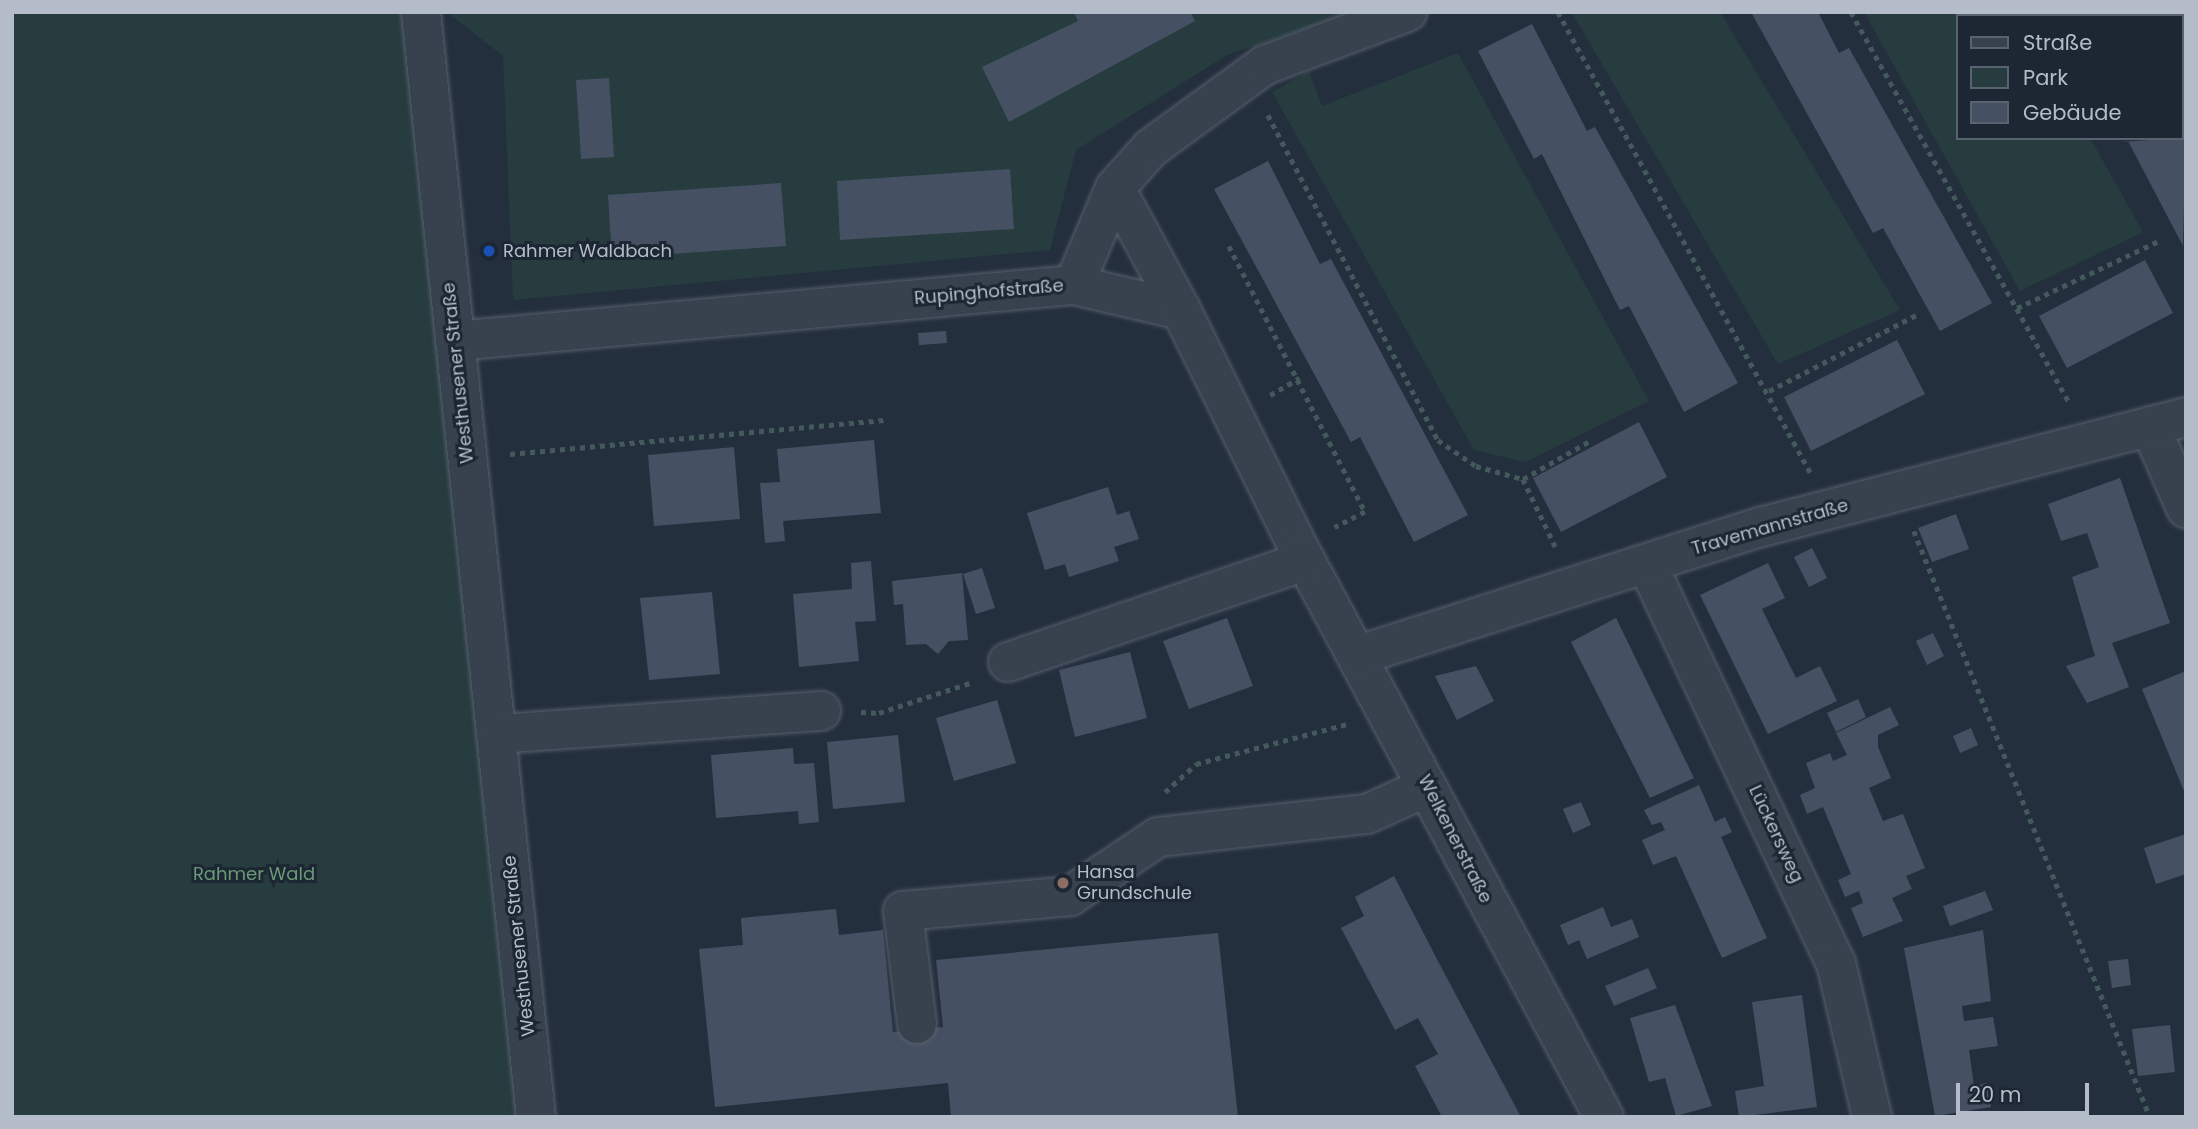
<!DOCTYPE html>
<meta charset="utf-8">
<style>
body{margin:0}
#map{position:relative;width:2198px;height:1129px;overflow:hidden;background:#242f3e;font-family:Poppins,sans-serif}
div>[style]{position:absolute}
.green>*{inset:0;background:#263c3f}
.building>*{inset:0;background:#455162}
.path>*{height:4.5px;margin-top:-2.25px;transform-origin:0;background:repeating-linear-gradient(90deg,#44595c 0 5px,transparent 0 10px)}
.roads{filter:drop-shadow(0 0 2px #565f6c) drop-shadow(0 0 2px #565f6c)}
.minor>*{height:38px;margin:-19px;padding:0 19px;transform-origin:19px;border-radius:19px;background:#38414e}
.dots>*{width:19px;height:19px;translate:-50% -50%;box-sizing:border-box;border:4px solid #1d2633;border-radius:50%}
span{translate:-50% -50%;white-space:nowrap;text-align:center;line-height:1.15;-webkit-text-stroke:6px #1d2633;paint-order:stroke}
.poi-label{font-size:18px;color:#b4bcc9}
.left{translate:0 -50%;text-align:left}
.street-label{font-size:18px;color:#b4bcc9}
.park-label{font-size:18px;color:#6b9a76}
.frame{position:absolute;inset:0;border:14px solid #b4bcc9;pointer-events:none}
.legend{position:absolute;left:1956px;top:14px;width:228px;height:126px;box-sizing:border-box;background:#1d2633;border:2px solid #59626f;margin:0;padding:9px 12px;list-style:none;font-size:21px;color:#b4bcc9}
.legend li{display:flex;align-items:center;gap:14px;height:35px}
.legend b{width:35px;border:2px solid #59626f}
.scale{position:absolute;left:1956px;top:1083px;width:133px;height:32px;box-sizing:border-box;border:4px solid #b4bcc9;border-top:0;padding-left:9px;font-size:21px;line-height:24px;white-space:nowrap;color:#b4bcc9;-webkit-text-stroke:5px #1d2633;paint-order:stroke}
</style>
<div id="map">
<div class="green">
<div style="clip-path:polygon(12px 12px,410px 12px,520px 1117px,12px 1117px)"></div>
<div style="clip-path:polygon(447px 12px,1352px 12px,1227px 55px,1076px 150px,1050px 250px,513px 300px,503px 56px)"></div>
<div style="clip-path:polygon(1720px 12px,1900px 310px,1778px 364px,1572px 13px)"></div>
<div style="clip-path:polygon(1864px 12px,2019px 12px,1958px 16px,1958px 138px,2090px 138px,2143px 232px,2020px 291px)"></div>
<div style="clip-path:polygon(1458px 53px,1649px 401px,1526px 462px,1474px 450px,1272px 92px,1309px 71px,1322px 106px)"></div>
</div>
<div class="building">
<div style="clip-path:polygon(1074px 12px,1190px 12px,1195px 21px,1009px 122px,982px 67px,1078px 21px)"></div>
<div style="clip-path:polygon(1751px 12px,1818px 12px,1839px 53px,1849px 48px,1992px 303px,1940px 331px,1883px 228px,1873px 233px)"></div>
<div style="clip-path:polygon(2055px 12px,2119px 12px,2121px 16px,2057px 16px)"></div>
<div style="clip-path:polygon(1532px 24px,1587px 131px,1595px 127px,1738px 383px,1684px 412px,1629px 306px,1620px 310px,1542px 154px,1534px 159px,1478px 51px)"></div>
<div style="clip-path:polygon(609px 78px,614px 157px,581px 159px,576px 80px)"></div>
<div style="clip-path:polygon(2182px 114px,2186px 121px,2183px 246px,2128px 141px,2119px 142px,2182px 138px)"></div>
<div style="clip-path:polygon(1268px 161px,1320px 264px,1331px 259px,1468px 515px,1414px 542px,1360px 437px,1351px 442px,1214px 189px)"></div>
<div style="clip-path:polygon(1010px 169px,1014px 229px,840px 240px,837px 181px)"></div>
<div style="clip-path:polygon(781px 183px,786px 246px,612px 258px,608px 195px)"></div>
<div style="clip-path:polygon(2145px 260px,2173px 313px,2067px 368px,2039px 316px)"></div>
<div style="clip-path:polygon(946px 331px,947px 343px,919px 345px,918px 333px)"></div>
<div style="clip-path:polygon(1897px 340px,1925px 394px,1811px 451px,1784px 397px)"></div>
<div style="clip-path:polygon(1639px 422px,1667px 477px,1561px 532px,1533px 478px)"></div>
<div style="clip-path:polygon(874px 440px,881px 513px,783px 521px,785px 541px,765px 543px,760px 483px,780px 482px,777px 449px)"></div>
<div style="clip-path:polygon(734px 447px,740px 519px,654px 526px,648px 455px)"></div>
<div style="clip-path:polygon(2120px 478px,2170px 623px,2112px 643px,2129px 687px,2087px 703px,2066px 666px,2095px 656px,2072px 577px,2099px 567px,2087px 533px,2061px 541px,2048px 504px)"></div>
<div style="clip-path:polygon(1108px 487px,1117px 515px,1129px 511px,1139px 539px,1114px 547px,1119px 561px,1069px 577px,1065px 564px,1045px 570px,1027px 513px)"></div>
<div style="clip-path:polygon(1956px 514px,1969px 549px,1932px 562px,1918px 528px)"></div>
<div style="clip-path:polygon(1812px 548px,1827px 578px,1809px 587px,1794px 557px)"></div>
<div style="clip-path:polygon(871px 561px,876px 621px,855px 622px,859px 661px,799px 667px,793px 594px,852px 589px,851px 563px)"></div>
<div style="clip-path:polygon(1768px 563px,1785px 598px,1762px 609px,1796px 678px,1820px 666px,1837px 701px,1768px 734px,1700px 595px)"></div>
<div style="clip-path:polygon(982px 568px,995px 608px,976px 614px,963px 574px)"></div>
<div style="clip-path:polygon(962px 573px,968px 640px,949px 641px,938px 654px,926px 644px,906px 645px,903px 604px,894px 605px,892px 581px)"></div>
<div style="clip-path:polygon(712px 592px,720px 674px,649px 680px,640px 598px)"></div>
<div style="clip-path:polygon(1227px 618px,1253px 686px,1189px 709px,1163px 641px)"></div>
<div style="clip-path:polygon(1616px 618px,1694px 778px,1650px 798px,1571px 642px)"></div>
<div style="clip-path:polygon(1933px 633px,1944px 656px,1927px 665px,1916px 641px)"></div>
<div style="clip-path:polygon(1130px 652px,1147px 718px,1075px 737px,1059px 670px)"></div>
<div style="clip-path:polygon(1476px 666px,1494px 701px,1457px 720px,1435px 676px)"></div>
<div style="clip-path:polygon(2186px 671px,2186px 796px,2142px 689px)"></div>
<div style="clip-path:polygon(1858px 699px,1866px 717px,1836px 732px,1827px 713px)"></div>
<div style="clip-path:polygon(997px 700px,1016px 763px,954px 781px,936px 718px)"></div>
<div style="clip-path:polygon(1890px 707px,1899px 725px,1878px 735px,1878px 747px,1891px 778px,1869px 788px,1883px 821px,1903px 814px,1925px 868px,1906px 876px,1912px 889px,1892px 898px,1903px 921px,1863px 937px,1851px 908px,1863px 903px,1859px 891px,1845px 897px,1838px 880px,1851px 874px,1823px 807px,1807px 814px,1800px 795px,1815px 788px,1806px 763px,1830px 753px,1833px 761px,1847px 755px,1836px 733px)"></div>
<div style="clip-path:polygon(1971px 728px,1978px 745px,1960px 753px,1953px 736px)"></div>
<div style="clip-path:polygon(898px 735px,905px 802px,833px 809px,827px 742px)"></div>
<div style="clip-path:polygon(793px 748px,794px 764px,814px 763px,819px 822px,799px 824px,798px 811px,716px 818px,711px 755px)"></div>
<div style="clip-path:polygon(1699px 785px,1715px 822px,1725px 817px,1732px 832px,1721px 837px,1767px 938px,1722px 958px,1676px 856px,1653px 865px,1642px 840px,1665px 830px,1661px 822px,1652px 825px,1644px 810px)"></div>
<div style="clip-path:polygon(1581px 802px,1591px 825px,1573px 833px,1563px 809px)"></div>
<div style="clip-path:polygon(2186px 834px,2186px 874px,2156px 884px,2144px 848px)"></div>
<div style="clip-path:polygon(1394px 876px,1440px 965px,1521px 1117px,1442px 1117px,1415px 1066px,1438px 1054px,1429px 1038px,1418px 1018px,1395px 1030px,1341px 928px,1364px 916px,1355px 897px)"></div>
<div style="clip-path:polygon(1985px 891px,1993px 910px,1950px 926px,1943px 906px)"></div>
<div style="clip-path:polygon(1603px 907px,1611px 927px,1632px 919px,1639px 937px,1587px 959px,1579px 940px,1568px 945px,1560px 925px)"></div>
<div style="clip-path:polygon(836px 909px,839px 935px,883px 930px,893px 1032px,943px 1027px,936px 960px,1218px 933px,1238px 1117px,951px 1117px,948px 1083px,715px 1107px,699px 949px,743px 945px,741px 918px)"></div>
<div style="clip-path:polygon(1983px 930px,1991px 1001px,1962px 1006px,1964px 1021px,1993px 1017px,1998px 1046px,1969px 1050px,1974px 1086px,1987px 1083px,1991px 1107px,1935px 1116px,1904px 948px)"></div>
<div style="clip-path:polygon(2128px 959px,2131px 985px,2112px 988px,2108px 961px)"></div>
<div style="clip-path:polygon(1648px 968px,1657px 988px,1614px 1006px,1605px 986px)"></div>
<div style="clip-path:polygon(1802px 995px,1817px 1107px,1739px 1117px,1735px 1091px,1764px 1086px,1752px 1002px)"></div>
<div style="clip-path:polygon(1675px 1005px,1712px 1106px,1676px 1116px,1665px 1078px,1649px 1082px,1630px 1018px)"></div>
<div style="clip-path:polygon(2170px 1025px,2175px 1072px,2138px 1076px,2132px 1029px)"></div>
</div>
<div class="path">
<div style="left:1558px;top:12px;width:525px;rotate:61.28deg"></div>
<div style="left:1851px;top:12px;width:450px;rotate:60.8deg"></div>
<div style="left:2143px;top:12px;width:4px;rotate:63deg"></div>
<div style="left:2182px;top:82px;width:7px;rotate:56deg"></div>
<div style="left:1268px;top:115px;width:367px;rotate:62.4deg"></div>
<div style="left:1438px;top:440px;width:46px;rotate:34.4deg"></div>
<div style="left:1476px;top:466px;width:49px;rotate:15.5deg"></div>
<div style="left:1523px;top:479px;width:79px;rotate:64.4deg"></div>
<div style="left:1229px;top:246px;width:299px;rotate:62.9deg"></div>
<div style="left:1365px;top:512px;width:34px;rotate:153deg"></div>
<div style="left:2017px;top:308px;width:157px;rotate:-25.3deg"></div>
<div style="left:1769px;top:391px;width:170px;rotate:-27.3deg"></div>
<div style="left:1270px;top:395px;width:34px;rotate:-30deg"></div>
<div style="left:510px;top:454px;width:376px;rotate:-5.2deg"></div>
<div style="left:1523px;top:479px;width:75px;rotate:-29.6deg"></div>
<div style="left:1914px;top:531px;width:632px;rotate:68.06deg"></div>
<div style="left:861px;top:712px;width:18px;rotate:3deg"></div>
<div style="left:879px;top:713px;width:99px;rotate:-18.3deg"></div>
<div style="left:1165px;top:792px;width:42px;rotate:-42.1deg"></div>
<div style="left:1196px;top:764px;width:156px;rotate:-14.8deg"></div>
</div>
<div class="roads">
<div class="minor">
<div style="left:421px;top:12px;width:1111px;rotate:84.06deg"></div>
<div style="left:1115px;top:188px;width:139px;rotate:61.6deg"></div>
<div style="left:1074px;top:285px;width:105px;rotate:-67.1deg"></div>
<div style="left:1115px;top:188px;width:54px;rotate:-48deg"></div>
<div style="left:1151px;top:148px;width:141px;rotate:-36.1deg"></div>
<div style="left:1265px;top:65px;width:152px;rotate:-20.5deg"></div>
<div style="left:455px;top:341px;width:622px;rotate:-5.17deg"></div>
<div style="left:1074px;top:285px;width:110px;rotate:13.2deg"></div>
<div style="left:1181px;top:310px;width:262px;rotate:63.7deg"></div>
<div style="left:1297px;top:545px;width:649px;rotate:61.78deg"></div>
<div style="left:2150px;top:426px;width:90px;rotate:66.3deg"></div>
<div style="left:1647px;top:564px;width:441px;rotate:64.7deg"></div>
<div style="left:1836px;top:963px;width:158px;rotate:76.8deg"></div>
<div style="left:1359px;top:655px;width:422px;rotate:-17.7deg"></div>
<div style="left:1761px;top:527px;width:439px;rotate:-14.5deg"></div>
<div style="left:1008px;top:662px;width:314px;rotate:-18.8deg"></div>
<div style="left:498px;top:734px;width:324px;rotate:-4.1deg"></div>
<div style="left:917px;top:1024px;width:114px;rotate:-97.1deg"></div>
<div style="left:903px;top:911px;width:168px;rotate:-5.1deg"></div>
<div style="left:1070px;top:896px;width:106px;rotate:-33.8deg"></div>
<div style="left:1158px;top:837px;width:210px;rotate:-6.3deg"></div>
<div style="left:1367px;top:814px;width:66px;rotate:-24.2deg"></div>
</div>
</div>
<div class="dots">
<div style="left:489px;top:251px;background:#1a4fb4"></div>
<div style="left:1063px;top:883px;background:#8d6e63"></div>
</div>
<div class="poi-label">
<span class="left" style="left:503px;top:251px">Rahmer Waldbach</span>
<span class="left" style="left:1077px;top:883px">Hansa<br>Grundschule</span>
</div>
<div class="street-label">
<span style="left:989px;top:292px;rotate:-5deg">Rupinghofstraße</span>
<span style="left:458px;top:373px;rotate:-96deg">Westhusener Straße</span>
<span style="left:1770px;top:527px;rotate:-16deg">Travemannstraße</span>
<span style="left:1776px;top:834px;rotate:65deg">Lückersweg</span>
<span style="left:1455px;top:839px;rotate:63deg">Welkenerstraße</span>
<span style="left:519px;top:946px;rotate:-96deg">Westhusener Straße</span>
</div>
<div class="park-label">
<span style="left:254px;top:874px">Rahmer Wald</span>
</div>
<div class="frame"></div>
<ul class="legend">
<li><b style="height:9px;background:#38414e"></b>Straße</li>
<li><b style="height:19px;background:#263c3f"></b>Park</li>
<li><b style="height:19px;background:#455162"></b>Gebäude</li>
</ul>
<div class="scale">20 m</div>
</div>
